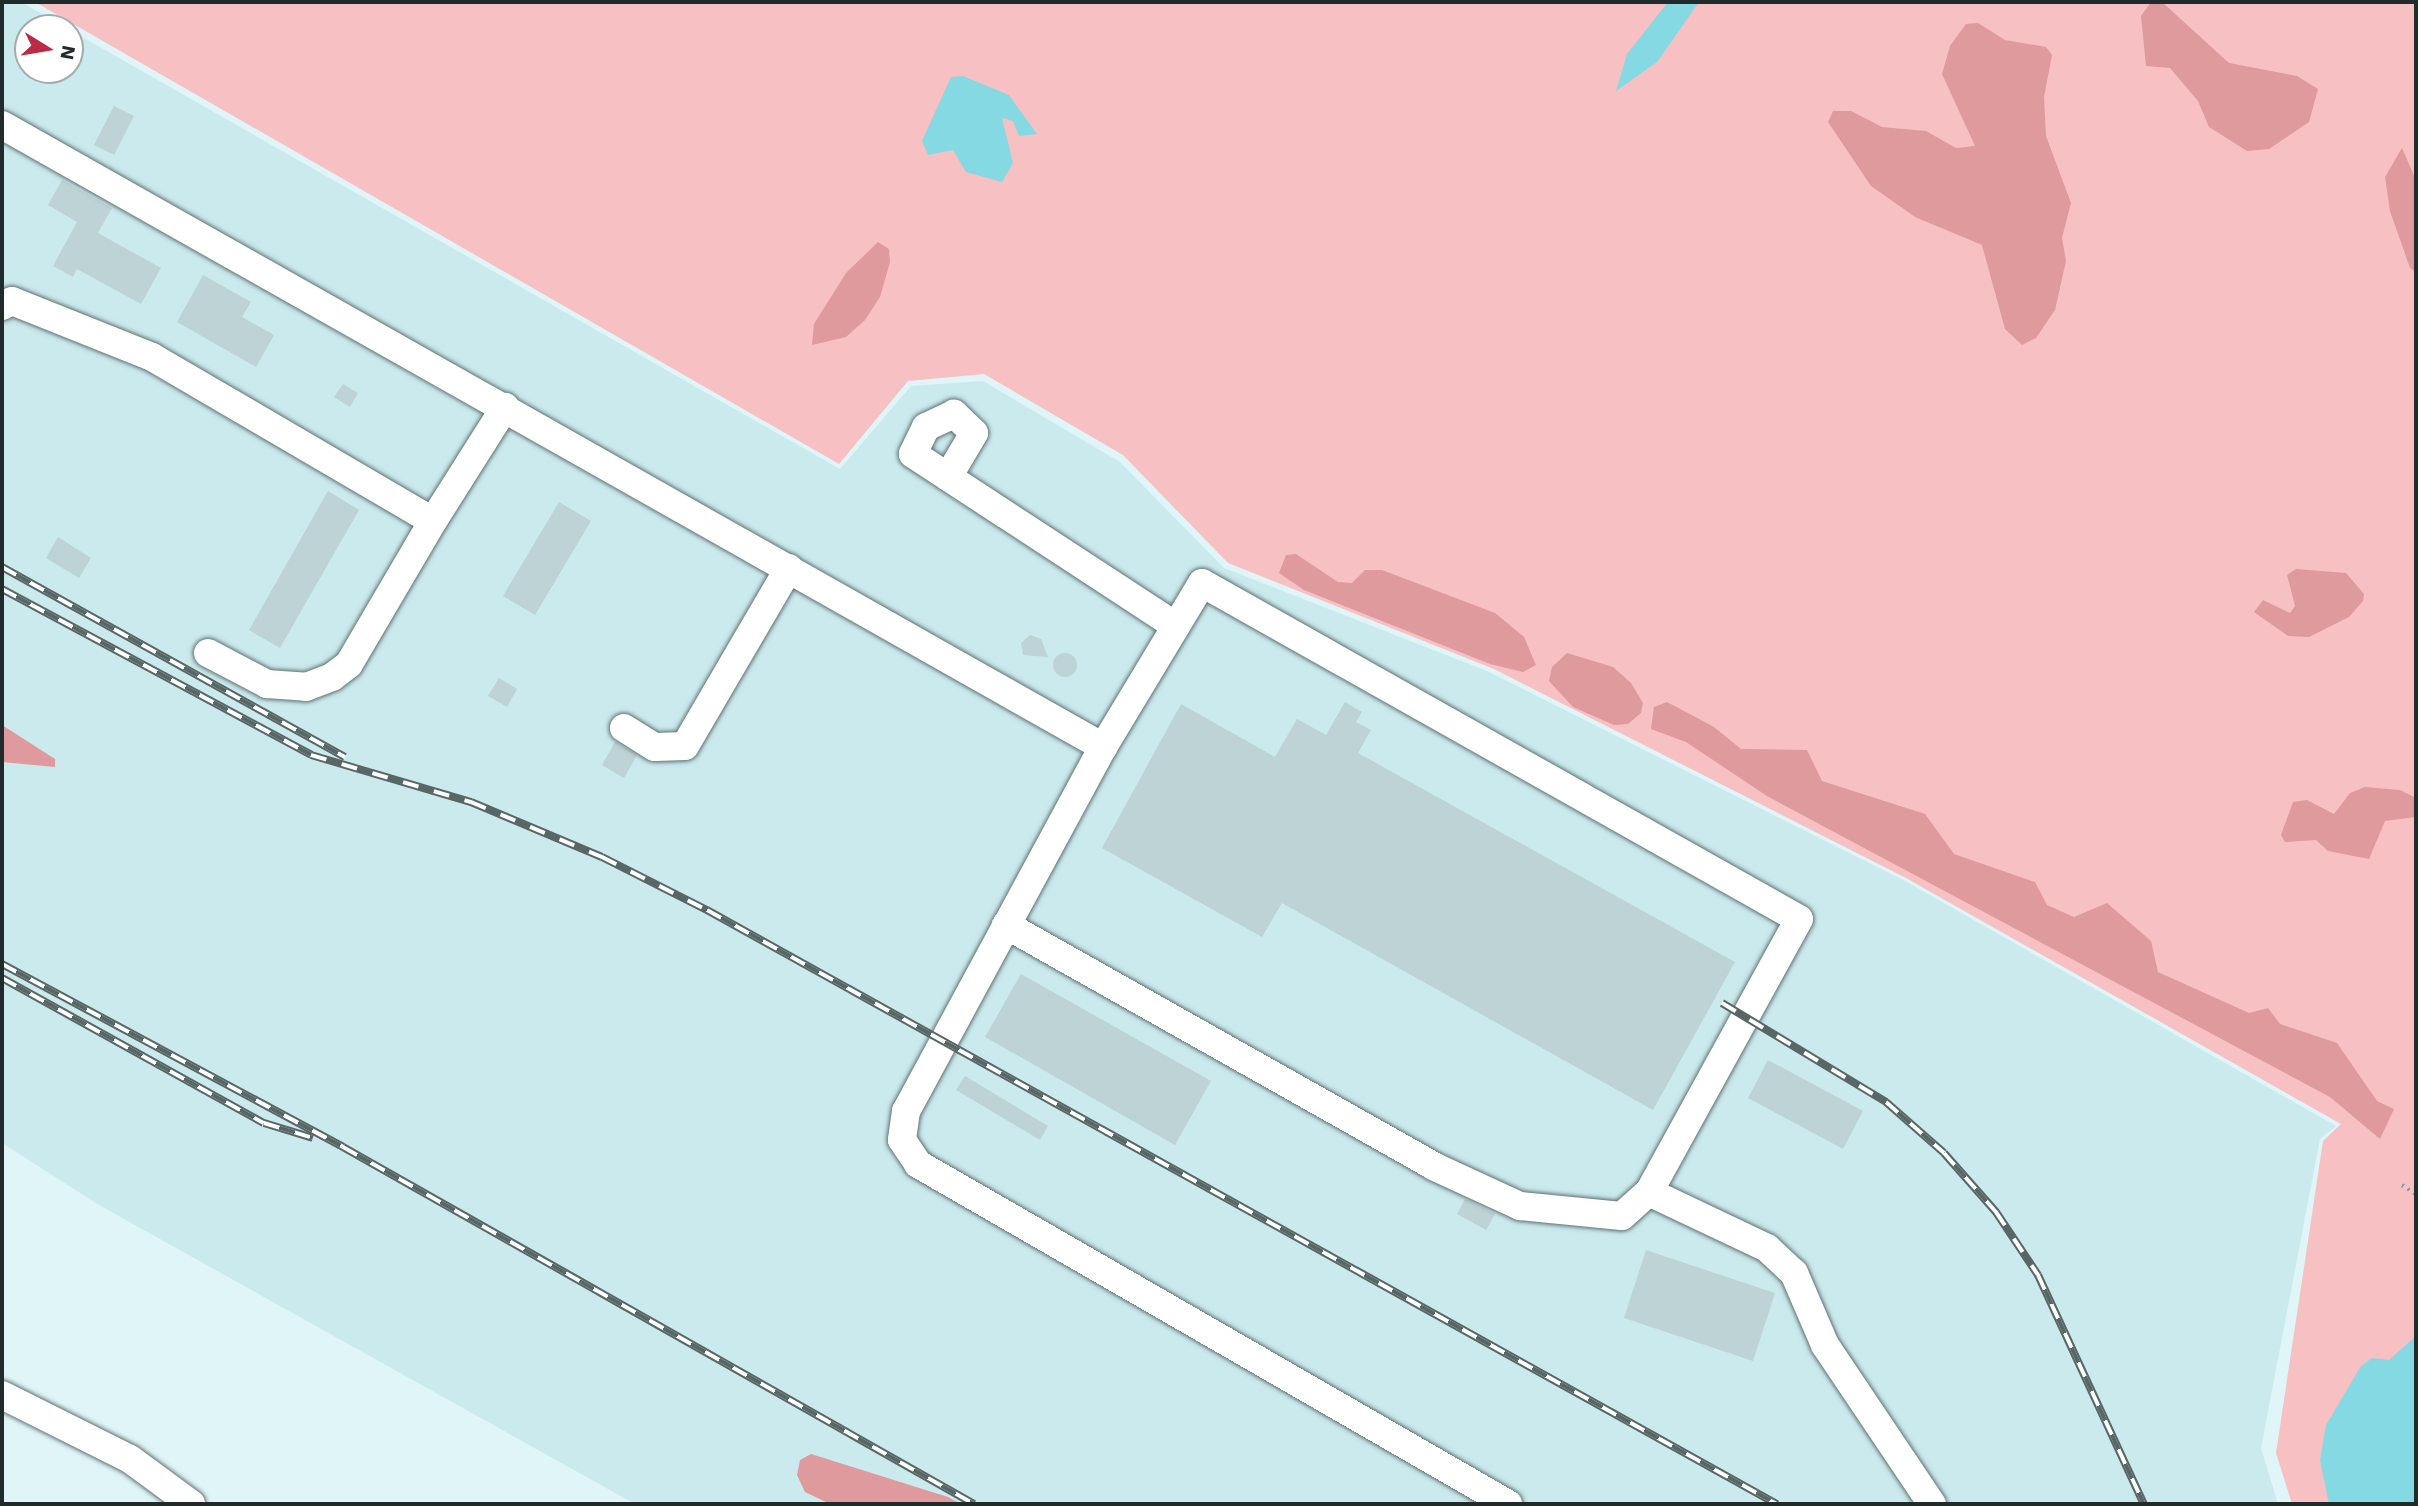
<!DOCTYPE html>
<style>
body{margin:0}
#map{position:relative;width:2418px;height:1506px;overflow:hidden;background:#dff5f7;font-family:"Work Sans",sans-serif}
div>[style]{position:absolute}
.built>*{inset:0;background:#cbeaed}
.green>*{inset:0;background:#f7c0c2}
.forest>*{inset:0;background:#df9a9d}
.water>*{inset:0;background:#85d9e2}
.building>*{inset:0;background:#bdd3d5}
.round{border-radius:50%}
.path>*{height:3.5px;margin-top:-1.75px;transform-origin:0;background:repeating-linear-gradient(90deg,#8d9d9e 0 2px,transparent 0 7px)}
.roads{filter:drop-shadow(0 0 2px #5f7274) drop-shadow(0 0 2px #5f7274)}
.minor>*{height:28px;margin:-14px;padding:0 14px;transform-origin:14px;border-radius:14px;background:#fff}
.rail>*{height:8px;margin-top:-4px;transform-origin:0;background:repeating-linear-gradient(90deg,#fff 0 16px,#596666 0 32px);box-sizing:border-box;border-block:2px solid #596666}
span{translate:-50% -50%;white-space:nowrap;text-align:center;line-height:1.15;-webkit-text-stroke:6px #fff;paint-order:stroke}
.frame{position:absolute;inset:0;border:4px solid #222b2b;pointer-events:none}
.north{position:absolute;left:14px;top:14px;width:70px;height:70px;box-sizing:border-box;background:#fff;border:2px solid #a7aaaa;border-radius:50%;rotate:101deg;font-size:19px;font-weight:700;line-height:28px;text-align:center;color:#222b2b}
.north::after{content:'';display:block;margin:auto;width:24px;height:32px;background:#bc2b46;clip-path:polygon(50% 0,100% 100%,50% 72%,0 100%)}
</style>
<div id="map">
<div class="built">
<div style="clip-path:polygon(2px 2px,21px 2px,67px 28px,28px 28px,28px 70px,70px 70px,70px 30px,840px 469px,911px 386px,983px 381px,1120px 462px,1224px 568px,1487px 671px,1905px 881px,2336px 1126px,2320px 1139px,2261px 1448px,2278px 1504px,635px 1504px,99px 1205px,2px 1143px)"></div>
</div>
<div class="green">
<div style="clip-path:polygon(35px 2px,2416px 2px,2416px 1504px,2292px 1504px,2276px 1453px,2323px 1141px,2341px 1124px,1906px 878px,1494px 669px,1228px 563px,1123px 455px,984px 374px,908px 381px,839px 464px)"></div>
</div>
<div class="forest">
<div style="clip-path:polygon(2151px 2px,2162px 2px,2229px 63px,2297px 76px,2318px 89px,2309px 122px,2269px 149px,2247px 151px,2209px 127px,2198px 101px,2170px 68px,2146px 66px,2141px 16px)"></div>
<div style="clip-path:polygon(1978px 23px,2005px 40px,2046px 47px,2052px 55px,2044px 97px,2046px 136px,2071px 203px,2062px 238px,2066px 261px,2055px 310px,2036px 338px,2022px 345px,2005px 329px,1982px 245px,1915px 217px,1871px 186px,1828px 122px,1833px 111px,1851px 111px,1882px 127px,1926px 131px,1956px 148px,1975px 146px,1942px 74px,1950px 46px,1966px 24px)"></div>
<div style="clip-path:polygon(2402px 148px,2416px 180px,2416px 272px,2410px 268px,2390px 211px,2385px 177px)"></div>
<div style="clip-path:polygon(878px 242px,889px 249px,890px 262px,880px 297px,865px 320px,846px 337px,812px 345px,814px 324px,846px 273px)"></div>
<div style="clip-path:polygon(1296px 554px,1338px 582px,1352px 583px,1365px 570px,1382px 570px,1495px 613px,1524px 637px,1536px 665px,1523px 672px,1490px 664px,1304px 590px,1279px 573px,1286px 555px)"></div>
<div style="clip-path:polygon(2296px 569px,2346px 573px,2364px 594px,2363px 601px,2349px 617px,2309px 637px,2288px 636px,2254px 612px,2263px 600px,2290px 613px,2295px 606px,2287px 575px)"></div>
<div style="clip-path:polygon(1567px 653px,1613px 667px,1631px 683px,1643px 703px,1641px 713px,1628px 724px,1614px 725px,1573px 707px,1549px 681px,1552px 667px)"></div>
<div style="clip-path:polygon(1667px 702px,1714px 727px,1741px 749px,1807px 750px,1822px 781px,1925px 814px,1954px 854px,2035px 882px,2047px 905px,2074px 917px,2107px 903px,2151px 941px,2158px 972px,2249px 1013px,2268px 1008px,2280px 1024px,2337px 1043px,2377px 1101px,2394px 1109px,2380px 1139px,2330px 1097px,1767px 796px,1686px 742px,1651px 729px,1654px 707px)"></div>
<div style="clip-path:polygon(2px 725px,55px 759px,55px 767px,2px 762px)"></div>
<div style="clip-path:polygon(2365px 787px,2400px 790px,2416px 798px,2416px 817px,2385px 821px,2369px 859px,2328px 851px,2316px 840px,2285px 842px,2281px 835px,2293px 802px,2307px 800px,2334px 814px,2350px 793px)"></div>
<div style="clip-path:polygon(811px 1454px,948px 1497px,961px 1504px,826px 1502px,805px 1492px,797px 1475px,800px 1460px)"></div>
</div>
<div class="water">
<div style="clip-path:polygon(1668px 2px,1699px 2px,1657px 62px,1616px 91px,1627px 54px)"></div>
<div style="clip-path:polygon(963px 76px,1009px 95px,1037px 134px,1019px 136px,1013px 121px,1002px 118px,1013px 163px,1002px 182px,966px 172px,953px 150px,928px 155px,922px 141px,951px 77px)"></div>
<div style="clip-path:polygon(2416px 1336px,2416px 1504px,2329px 1504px,2320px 1460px,2326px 1425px,2361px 1366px,2372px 1358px,2389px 1360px)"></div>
</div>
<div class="building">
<div style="clip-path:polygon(114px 106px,134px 116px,114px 155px,94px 145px)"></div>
<div style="clip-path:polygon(62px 180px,112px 208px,98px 233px,161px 268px,141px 304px,77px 269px,73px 277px,53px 266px,77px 222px,48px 205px)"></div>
<div style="clip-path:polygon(203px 275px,251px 302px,242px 317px,274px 335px,256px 367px,177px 322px)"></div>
<div style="clip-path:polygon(343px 384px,358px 393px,350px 407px,334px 397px)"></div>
<div style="clip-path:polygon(328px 491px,359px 510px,280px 648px,249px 630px)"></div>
<div style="clip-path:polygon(559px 502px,591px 521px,535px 615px,503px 596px)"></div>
<div style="clip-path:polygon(58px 537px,91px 558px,79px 578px,46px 558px)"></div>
<div style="clip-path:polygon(1030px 635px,1041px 639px,1048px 657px,1023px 655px,1021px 643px)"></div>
<div class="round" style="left:1053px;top:653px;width:24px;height:24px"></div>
<div style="clip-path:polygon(499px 678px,517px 689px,507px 707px,488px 696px)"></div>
<div style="clip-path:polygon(1345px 702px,1362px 712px,1356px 722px,1371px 730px,1358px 753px,1735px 962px,1653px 1110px,1282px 903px,1262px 937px,1102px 848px,1181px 704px,1275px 757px,1297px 719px,1326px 735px)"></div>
<div style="clip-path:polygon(615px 742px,637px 755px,624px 778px,602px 765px)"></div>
<div style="clip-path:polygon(1021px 974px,1211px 1081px,1175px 1145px,985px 1037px)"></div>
<div style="clip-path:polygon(1768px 1060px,1863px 1111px,1843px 1149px,1748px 1098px)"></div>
<div style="clip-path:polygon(965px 1076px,1048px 1126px,1040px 1140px,956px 1090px)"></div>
<div style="clip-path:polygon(1465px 1199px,1495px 1214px,1486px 1230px,1457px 1214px)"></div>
<div style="clip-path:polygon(1646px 1250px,1775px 1293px,1753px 1361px,1624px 1318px)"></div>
</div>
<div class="path">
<div style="left:2402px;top:1185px;width:17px;rotate:33deg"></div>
</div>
<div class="roads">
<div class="minor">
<div style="left:2px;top:125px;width:1265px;rotate:29.46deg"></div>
<div style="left:2px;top:306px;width:11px;rotate:-27deg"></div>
<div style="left:12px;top:301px;width:151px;rotate:21.8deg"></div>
<div style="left:152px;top:357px;width:325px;rotate:30.3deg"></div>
<div style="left:433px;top:521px;width:135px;rotate:-57.7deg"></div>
<div style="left:948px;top:477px;width:51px;rotate:-59.4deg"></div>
<div style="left:974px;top:433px;width:28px;rotate:-136deg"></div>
<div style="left:954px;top:414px;width:31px;rotate:155deg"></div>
<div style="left:926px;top:427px;width:30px;rotate:116deg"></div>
<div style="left:913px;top:454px;width:314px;rotate:33.2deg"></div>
<div style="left:208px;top:653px;width:67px;rotate:27.7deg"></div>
<div style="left:267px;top:684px;width:39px;rotate:4deg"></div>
<div style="left:306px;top:687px;width:28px;rotate:-21deg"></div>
<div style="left:332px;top:677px;width:21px;rotate:-37deg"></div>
<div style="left:349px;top:664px;width:166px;rotate:-59.6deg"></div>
<div style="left:624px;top:728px;width:36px;rotate:32deg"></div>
<div style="left:655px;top:747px;width:30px;rotate:-2deg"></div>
<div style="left:685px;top:746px;width:206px;rotate:-59.7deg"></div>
<div style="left:1006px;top:925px;width:490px;rotate:29.4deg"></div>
<div style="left:1433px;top:1166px;width:96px;rotate:24.7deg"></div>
<div style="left:1520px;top:1206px;width:102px;rotate:5.6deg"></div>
<div style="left:1622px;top:1216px;width:36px;rotate:-42deg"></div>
<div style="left:1649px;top:1192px;width:311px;rotate:-61.2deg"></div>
<div style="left:1799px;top:919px;width:685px;rotate:-150.63deg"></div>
<div style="left:1202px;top:583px;width:192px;rotate:121.1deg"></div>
<div style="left:1103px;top:747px;width:414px;rotate:118.4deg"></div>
<div style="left:906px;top:1111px;width:29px;rotate:98deg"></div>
<div style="left:902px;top:1140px;width:29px;rotate:56deg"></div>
<div style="left:918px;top:1164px;width:681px;rotate:29.95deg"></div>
<div style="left:1649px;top:1192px;width:131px;rotate:25.4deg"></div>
<div style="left:1767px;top:1248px;width:37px;rotate:43deg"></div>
<div style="left:1794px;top:1273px;width:78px;rotate:66.7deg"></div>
<div style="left:1825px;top:1345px;width:192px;rotate:56.1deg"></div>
<div style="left:2px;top:1395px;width:143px;rotate:26.6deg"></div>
<div style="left:130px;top:1459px;width:76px;rotate:36.4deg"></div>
</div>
</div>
<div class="rail">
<div style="left:2px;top:567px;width:392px;rotate:29deg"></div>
<div style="left:2px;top:589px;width:351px;rotate:28.2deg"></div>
<div style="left:311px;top:755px;width:167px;rotate:16.4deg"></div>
<div style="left:471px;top:802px;width:142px;rotate:22.8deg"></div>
<div style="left:602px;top:857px;width:118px;rotate:26.8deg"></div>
<div style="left:707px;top:910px;width:1224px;rotate:29.04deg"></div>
<div style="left:2px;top:964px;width:387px;rotate:28.2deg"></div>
<div style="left:343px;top:1147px;width:725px;rotate:29.5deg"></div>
<div style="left:2px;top:978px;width:299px;rotate:29deg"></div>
<div style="left:264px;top:1123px;width:51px;rotate:17deg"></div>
<div style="left:1722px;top:1003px;width:192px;rotate:31.1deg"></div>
<div style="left:1886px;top:1102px;width:77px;rotate:41.3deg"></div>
<div style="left:1944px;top:1153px;width:79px;rotate:48.6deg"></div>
<div style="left:1996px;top:1212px;width:76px;rotate:56.3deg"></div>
<div style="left:2038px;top:1275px;width:252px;rotate:65.2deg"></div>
</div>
<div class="frame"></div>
<div class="north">N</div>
</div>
